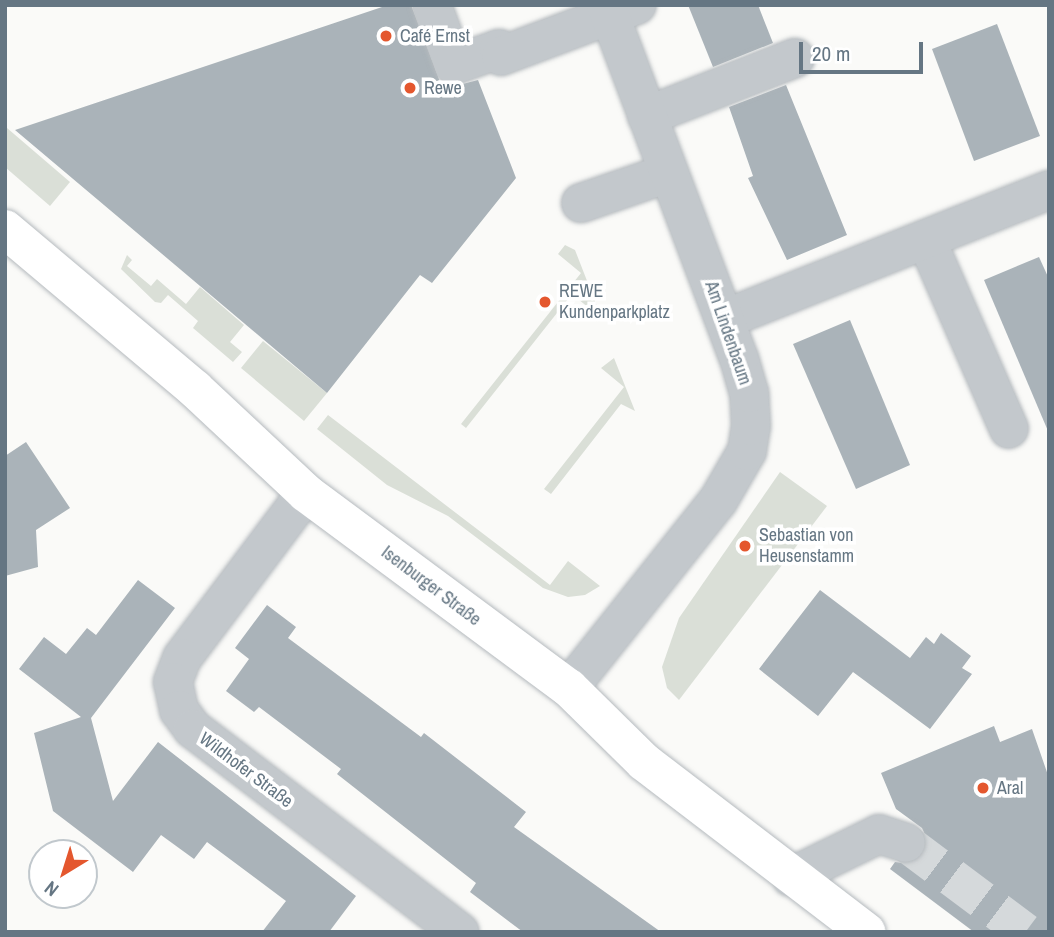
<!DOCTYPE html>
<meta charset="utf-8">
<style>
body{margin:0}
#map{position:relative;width:1054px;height:937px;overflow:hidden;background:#fafaf8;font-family:"Archivo Narrow",sans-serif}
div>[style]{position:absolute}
.green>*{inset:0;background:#dadfd7}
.building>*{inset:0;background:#aab3b9}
.minor-tunnel>*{height:38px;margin-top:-19px;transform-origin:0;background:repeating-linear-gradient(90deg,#d5d9db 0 38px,transparent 0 57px)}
.roads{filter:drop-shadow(0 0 2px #b5babe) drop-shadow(0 0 2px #b5babe)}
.minor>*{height:38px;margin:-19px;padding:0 19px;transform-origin:19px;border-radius:19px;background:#c3c8cc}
.major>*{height:38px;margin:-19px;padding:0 19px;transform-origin:19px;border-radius:19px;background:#fff}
.dots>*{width:19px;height:19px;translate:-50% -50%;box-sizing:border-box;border:4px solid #fff;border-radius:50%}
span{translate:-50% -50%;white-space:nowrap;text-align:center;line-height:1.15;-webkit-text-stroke:7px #fff;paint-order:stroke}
.poi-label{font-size:18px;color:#657683}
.left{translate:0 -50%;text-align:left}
.street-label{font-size:18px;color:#657683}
.frame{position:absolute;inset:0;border:7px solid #657683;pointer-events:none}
.north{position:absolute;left:28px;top:839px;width:70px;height:70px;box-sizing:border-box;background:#fff;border:2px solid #c1c8cd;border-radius:50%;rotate:218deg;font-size:19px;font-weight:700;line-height:28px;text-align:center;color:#657683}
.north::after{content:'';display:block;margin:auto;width:24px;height:32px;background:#e4572e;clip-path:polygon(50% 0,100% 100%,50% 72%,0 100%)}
.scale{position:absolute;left:799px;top:42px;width:124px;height:32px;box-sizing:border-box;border:4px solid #657683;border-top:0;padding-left:9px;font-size:21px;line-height:24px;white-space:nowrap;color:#657683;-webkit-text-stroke:5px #fff;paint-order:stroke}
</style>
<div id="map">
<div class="green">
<div style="clip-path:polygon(7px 128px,70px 182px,50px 206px,5px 167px)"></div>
<div style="clip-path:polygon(565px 245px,575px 250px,598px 309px,595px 313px,572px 294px,466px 428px,461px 424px,581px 273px,558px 254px)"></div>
<div style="clip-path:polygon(127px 255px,132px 260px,127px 266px,151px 286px,157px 279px,186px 304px,200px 287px,244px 325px,230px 342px,242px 352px,233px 362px,193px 328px,198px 321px,168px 295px,161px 303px,155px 302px,121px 269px)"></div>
<div style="clip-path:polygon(263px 341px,327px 393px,304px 421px,241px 368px)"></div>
<div style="clip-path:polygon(614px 358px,635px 411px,621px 404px,551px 494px,544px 489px,624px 387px,601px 368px)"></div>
<div style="clip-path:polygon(328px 415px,550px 585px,568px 561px,600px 586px,585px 595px,568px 597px,543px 588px,448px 516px,387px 485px,317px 429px)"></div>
<div style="clip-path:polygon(780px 472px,827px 506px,679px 700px,667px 688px,662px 667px,679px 618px)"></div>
</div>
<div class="building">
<div style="clip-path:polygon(388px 5px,411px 5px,440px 82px,451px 87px,478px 80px,516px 178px,432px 283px,420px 275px,327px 393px,15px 130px)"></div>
<div style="clip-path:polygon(688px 5px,758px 5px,773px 43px,713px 67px)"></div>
<div style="clip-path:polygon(997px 24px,1040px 136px,974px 161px,932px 49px)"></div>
<div style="clip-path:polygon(786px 85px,847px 235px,787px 260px,748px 178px,753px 176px,729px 107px)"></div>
<div style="clip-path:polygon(1039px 257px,1049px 279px,1048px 431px,984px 280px)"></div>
<div style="clip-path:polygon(850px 320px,910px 465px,856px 489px,793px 344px)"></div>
<div style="clip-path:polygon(26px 442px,70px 508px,36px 530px,38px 567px,5px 576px,5px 456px)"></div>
<div style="clip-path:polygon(138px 580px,175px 608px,91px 718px,113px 801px,158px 742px,356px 896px,329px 932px,262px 932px,286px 901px,207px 842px,194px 859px,161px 835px,133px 872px,53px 811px,34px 733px,81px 717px,19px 669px,44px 637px,66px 654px,87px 628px,96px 635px)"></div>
<div style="clip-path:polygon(820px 590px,910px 658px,926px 637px,934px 644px,941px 633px,971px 656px,962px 668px,972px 674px,930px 729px,853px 672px,818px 716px,759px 669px)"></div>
<div style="clip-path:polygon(267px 605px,296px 627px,288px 638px,421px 737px,424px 733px,526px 812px,514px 827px,661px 932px,523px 932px,470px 892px,476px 883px,337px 774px,341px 769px,259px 707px,254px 712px,226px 691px,249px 659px,235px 648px)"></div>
<div style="clip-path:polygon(994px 726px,1000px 742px,1032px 729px,1049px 778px,1049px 932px,974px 932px,890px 869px,895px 862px,910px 864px,920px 860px,927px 839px,922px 828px,896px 809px,881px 773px)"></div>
</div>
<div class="minor-tunnel">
<div style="left:906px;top:843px;width:149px;rotate:36.8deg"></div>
</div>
<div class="roads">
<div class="minor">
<div style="left:432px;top:5px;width:64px;rotate:69.9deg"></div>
<div style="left:454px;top:65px;width:48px;rotate:-19.6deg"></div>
<div style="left:499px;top:49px;width:7px;rotate:74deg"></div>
<div style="left:501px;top:56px;width:145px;rotate:-20.6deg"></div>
<div style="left:647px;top:116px;width:159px;rotate:-21.4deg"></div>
<div style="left:581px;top:203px;width:92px;rotate:-19deg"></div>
<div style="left:926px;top:239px;width:207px;rotate:66.4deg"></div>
<div style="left:725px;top:319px;width:349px;rotate:-21.7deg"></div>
<div style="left:306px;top:493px;width:206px;rotate:126.9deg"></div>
<div style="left:182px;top:658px;width:26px;rotate:111deg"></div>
<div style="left:173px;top:682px;width:29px;rotate:78deg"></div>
<div style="left:179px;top:710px;width:24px;rotate:54deg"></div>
<div style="left:193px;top:729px;width:335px;rotate:37.3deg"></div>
<div style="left:569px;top:688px;width:239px;rotate:-51.5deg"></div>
<div style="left:718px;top:501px;width:58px;rotate:-59.9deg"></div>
<div style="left:747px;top:451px;width:25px;rotate:-81deg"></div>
<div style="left:751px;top:426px;width:33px;rotate:-93deg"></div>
<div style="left:749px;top:393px;width:35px;rotate:-106deg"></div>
<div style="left:739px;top:359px;width:378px;rotate:-110.6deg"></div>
<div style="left:791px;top:877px;width:98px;rotate:-26deg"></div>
<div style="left:879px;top:834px;width:28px;rotate:18deg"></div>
</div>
<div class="major">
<div style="left:5px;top:229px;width:248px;rotate:40.1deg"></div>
<div style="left:195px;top:389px;width:152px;rotate:43.1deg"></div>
<div style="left:306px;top:493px;width:327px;rotate:36.6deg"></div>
<div style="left:569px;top:688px;width:105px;rotate:44.6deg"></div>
<div style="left:644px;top:762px;width:280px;rotate:37.4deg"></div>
</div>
</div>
<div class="dots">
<div style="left:386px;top:36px;background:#e4572e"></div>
<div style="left:410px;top:88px;background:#e4572e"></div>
<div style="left:545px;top:302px;background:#e4572e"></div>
<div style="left:745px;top:546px;background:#e4572e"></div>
<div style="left:983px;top:788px;background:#e4572e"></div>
</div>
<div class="poi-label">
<span class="left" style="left:400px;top:36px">Café Ernst</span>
<span class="left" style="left:424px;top:88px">Rewe</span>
<span class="left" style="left:559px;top:302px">REWE<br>Kundenparkplatz</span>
<span class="left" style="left:759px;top:546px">Sebastian von<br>Heusenstamm</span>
<span class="left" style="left:997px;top:788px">Aral</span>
</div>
<div class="street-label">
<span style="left:728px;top:333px;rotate:71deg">Am Lindenbaum</span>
<span style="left:431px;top:586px;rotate:37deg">Isenburger Straße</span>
<span style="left:246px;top:770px;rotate:37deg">Wildhofer Straße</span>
</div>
<div class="frame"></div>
<div class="north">N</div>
<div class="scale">20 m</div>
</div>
